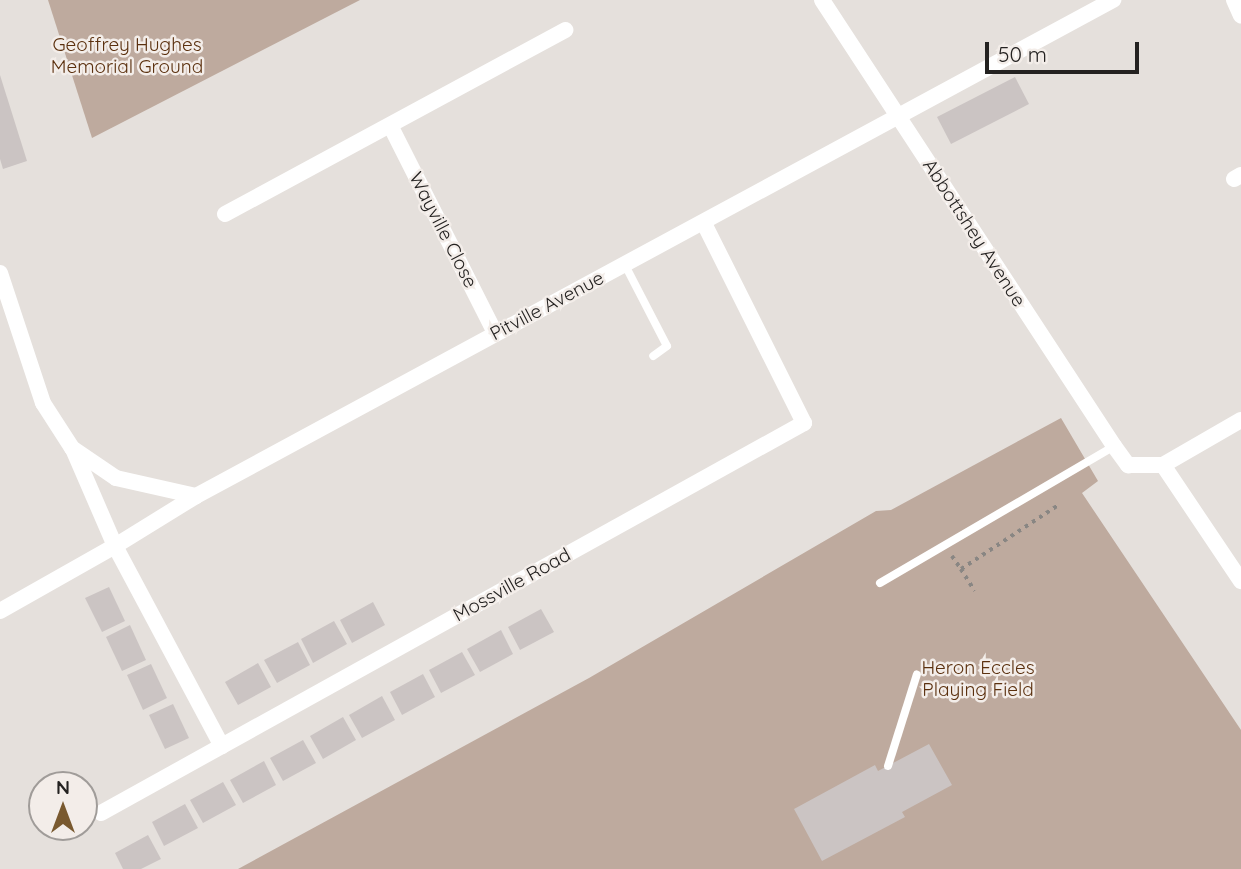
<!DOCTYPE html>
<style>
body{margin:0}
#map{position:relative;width:1241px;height:869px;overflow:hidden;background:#e5e0dc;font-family:Quicksand,sans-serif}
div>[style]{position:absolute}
.green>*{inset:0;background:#beaa9e}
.building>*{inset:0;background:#cbc4c3}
.path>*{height:3.5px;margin-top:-1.75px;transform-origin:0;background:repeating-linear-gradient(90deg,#898683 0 3.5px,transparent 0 8.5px)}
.service>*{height:8px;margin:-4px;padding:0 4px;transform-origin:4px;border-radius:4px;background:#fff}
.minor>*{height:16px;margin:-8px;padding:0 8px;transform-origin:8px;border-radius:8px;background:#fff}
span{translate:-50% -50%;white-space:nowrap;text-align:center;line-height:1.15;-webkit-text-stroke:5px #f3ede9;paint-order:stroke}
.park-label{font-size:19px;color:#5b300e}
.street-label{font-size:19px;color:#242221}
.north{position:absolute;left:28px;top:771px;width:70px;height:70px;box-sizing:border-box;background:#f3ede9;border:2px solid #a09c99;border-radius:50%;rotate:0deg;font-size:19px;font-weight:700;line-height:28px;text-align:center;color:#242221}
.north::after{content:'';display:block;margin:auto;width:24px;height:32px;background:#79592f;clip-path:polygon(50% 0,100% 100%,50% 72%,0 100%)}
.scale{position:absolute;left:985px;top:42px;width:154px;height:32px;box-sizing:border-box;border:4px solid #242221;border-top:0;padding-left:9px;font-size:21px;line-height:24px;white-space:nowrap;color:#242221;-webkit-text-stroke:5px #f3ede9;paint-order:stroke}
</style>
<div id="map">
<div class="green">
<div style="clip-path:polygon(48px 0,360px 0,92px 138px)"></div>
<div style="clip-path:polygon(1061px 418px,1098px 481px,1082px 493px,1241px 730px,1241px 869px,238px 869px,589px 678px,876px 511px,891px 510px)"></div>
</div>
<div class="building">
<div style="clip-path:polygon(0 75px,27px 161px,3px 169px,0 159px)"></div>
<div style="clip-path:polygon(1015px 77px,1029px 104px,951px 144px,937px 117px)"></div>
<div style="clip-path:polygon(109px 587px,125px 621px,102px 632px,85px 598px)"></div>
<div style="clip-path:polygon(373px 602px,385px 625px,352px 643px,340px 620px)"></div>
<div style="clip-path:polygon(541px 609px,554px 632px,520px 650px,508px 627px)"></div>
<div style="clip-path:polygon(334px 621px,347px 644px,313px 663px,301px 639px)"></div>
<div style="clip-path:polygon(130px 625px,146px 660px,122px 671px,106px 637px)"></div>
<div style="clip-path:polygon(501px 630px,513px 654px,480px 672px,467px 649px)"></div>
<div style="clip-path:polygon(298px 642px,310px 665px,277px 683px,264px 660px)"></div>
<div style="clip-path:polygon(462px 652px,475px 675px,441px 693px,429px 670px)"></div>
<div style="clip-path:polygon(258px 663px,271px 687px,238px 705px,225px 682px)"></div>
<div style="clip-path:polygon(151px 664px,167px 698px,143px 710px,127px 675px)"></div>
<div style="clip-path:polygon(423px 674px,435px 697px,402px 715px,390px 692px)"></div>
<div style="clip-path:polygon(382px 696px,395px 720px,362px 738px,349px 715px)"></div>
<div style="clip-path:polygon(173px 704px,189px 738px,165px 749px,149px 715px)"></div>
<div style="clip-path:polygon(343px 717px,356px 740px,323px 759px,310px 736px)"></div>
<div style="clip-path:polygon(303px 740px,316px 763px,283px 781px,270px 758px)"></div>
<div style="clip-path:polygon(929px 744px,952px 785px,902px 812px,905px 817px,822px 861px,794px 809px,875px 765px,878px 771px)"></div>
<div style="clip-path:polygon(264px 761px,276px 785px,243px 803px,230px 780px)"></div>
<div style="clip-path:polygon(223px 782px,236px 805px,203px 823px,190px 800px)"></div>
<div style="clip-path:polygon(185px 804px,198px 828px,164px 846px,152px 822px)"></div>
<div style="clip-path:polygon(148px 835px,161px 859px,141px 869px,123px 869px,115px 853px)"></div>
</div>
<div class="path">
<div style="left:952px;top:556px;width:16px;rotate:55deg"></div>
<div style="left:961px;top:569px;width:118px;rotate:-33.3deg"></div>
<div style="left:961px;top:569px;width:26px;rotate:58deg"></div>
</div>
<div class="service">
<div style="left:625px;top:265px;width:91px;rotate:62.6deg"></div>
<div style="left:667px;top:346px;width:17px;rotate:144deg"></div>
<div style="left:880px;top:583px;width:271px;rotate:-30.3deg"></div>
<div style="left:888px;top:766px;width:96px;rotate:-72.5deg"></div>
</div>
<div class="minor">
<div style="left:822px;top:0;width:533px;rotate:56.79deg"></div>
<div style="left:1114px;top:446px;width:24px;rotate:54deg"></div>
<div style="left:1128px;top:465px;width:35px"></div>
<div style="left:1163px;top:465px;width:140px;rotate:56.1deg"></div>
<div style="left:1234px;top:0;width:17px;rotate:66deg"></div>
<div style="left:391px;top:127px;width:231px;rotate:63.2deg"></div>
<div style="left:1234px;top:179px;width:8px;rotate:-30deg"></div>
<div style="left:225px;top:214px;width:387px;rotate:-28.4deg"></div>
<div style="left:0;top:273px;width:137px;rotate:71.7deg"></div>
<div style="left:43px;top:403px;width:54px;rotate:57.2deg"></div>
<div style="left:72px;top:448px;width:53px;rotate:34.3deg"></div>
<div style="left:116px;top:478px;width:82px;rotate:12.7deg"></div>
<div style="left:196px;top:496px;width:1043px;rotate:-28.41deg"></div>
<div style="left:73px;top:449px;width:106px;rotate:66.6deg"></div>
<div style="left:115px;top:546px;width:95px;rotate:-31.7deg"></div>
<div style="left:1163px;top:465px;width:90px;rotate:-30deg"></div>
<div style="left:0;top:611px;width:132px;rotate:-29.5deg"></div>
<div style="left:115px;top:546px;width:227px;rotate:61.9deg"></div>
<div style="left:101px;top:813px;width:804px;rotate:-29.02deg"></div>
<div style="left:804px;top:423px;width:224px;rotate:-116.6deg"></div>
</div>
<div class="park-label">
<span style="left:127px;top:56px">Geoffrey Hughes<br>Memorial Ground</span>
<span style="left:978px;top:679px">Heron Eccles<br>Playing Field</span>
</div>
<div class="street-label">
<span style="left:443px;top:230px;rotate:63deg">Wayville Close</span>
<span style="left:974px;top:233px;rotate:57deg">Abbottshey Avenue</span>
<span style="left:547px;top:306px;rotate:-28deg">Pitville Avenue</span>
<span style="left:512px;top:585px;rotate:-29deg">Mossville Road</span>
</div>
<div class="north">N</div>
<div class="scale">50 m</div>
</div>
